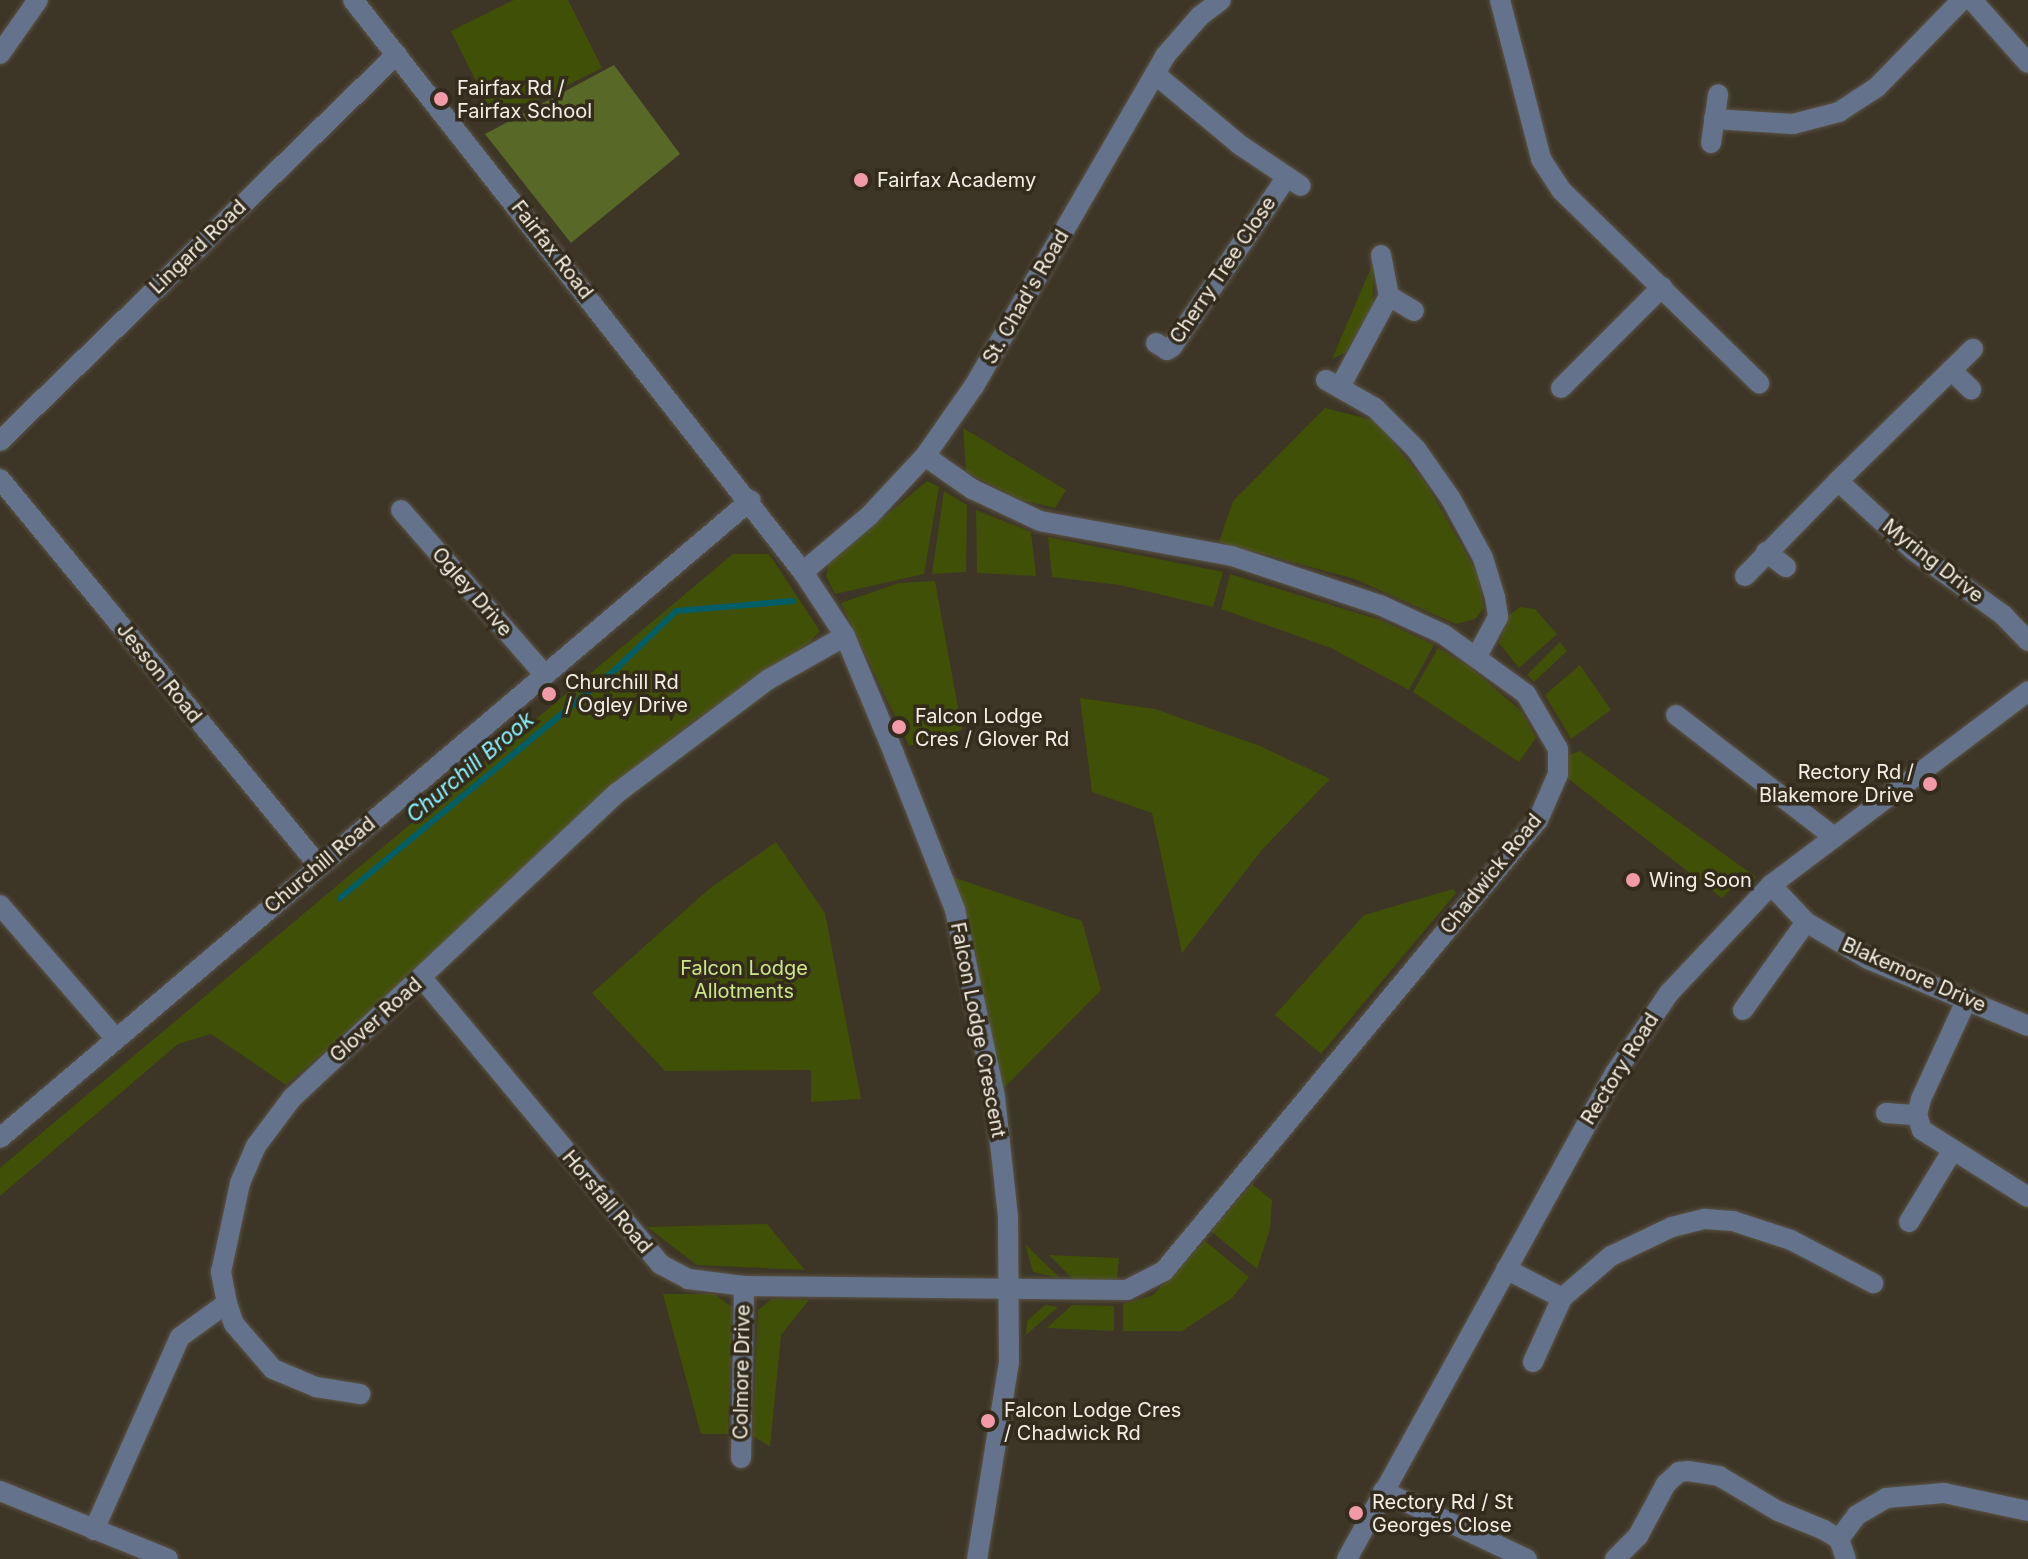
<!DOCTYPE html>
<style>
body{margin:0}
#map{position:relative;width:2028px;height:1559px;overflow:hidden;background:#3d3526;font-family:Inter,sans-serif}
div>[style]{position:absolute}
.green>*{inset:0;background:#415007}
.forest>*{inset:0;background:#586826}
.stream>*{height:6px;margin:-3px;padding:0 3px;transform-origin:3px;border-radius:3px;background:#015e67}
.roads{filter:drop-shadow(0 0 2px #5a5345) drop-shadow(0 0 2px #5a5345)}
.street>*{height:20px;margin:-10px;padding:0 10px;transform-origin:10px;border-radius:10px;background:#64738b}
.dots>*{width:22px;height:22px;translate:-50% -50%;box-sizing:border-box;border:4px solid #332b1c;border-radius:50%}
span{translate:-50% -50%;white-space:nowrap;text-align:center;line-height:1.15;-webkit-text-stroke:7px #332b1c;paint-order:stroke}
.poi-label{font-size:20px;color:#f4efe5}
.left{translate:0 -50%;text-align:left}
.right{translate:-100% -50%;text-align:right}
.street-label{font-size:20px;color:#f4efe5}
.park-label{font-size:20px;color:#cce788}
.water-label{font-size:22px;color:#88f1ff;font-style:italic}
</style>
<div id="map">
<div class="green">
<div style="clip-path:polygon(514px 0,568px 0,602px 68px,496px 121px,451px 31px)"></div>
<div style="clip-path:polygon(1373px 263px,1373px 304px,1346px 352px,1332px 359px)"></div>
<div style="clip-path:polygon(1325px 408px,1376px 421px,1427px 485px,1477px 573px,1484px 608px,1475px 619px,1456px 624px,1355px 579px,1219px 542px,1233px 501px)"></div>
<div style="clip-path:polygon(963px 428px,1066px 490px,1055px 508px,1021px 500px,966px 472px)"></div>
<div style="clip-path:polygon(927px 481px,939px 487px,924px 574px,835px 594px,826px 576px,829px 563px)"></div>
<div style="clip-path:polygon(944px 491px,967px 505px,966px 572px,932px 574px)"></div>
<div style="clip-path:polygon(976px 510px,1031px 532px,1036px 576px,977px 573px)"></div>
<div style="clip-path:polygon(1048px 537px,1223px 572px,1213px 607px,1120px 585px,1052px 577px)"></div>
<div style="clip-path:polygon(733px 554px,769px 554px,820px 631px,809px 643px,693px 721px,615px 784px,410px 977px,286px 1085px,211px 1034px,178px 1044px,0 1196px,0 1168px)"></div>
<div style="clip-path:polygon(1230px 574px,1380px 620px,1434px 645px,1409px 690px,1331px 648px,1221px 609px)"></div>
<div style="clip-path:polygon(935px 581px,962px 730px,909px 746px,841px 603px,899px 583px)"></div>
<div style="clip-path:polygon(1520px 607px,1535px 609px,1557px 634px,1519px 668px,1499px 643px,1508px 616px)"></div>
<div style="clip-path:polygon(1560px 642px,1567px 651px,1534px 682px,1527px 675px)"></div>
<div style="clip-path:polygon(1438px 648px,1470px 667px,1522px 712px,1536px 738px,1519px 762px,1413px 692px)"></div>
<div style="clip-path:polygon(1580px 665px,1611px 710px,1571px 739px,1545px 695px)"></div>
<div style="clip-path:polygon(1080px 698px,1155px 709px,1260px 746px,1330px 779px,1261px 851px,1182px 953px,1152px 813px,1092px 792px)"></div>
<div style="clip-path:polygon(1580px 751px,1756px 877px,1746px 888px,1736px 884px,1722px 898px,1566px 777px,1566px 756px)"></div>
<div style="clip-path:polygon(776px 842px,825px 913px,861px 1099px,811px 1102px,811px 1070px,665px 1071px,592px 993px,709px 889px)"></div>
<div style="clip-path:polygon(941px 873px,1082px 921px,1101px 990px,995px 1097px)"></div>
<div style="clip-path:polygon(1453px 889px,1456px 893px,1321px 1054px,1275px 1015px,1364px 915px)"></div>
<div style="clip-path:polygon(1252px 1184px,1272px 1200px,1270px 1229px,1257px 1269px,1211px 1231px)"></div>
<div style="clip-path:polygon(767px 1224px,805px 1270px,697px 1265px,647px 1227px)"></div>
<div style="clip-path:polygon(1205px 1241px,1249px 1277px,1232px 1298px,1182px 1331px,1123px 1331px,1123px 1304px,1153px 1295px)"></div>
<div style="clip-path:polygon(1025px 1244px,1060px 1278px,1033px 1272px)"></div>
<div style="clip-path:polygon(1049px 1255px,1119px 1258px,1117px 1279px,1073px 1279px)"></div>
<div style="clip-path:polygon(663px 1294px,714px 1294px,732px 1307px,728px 1434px,701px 1434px)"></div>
<div style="clip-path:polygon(772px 1299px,809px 1300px,781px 1335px,770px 1447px,753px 1436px,758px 1310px)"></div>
<div style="clip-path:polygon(1045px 1305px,1058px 1307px,1026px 1335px,1027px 1321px)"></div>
<div style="clip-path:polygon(1072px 1305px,1114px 1306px,1114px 1331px,1047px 1328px)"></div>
</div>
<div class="forest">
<div style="clip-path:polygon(614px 65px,680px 154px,571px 243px,485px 134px)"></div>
</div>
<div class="stream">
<div style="left:340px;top:898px;width:359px;rotate:-39.7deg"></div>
<div style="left:616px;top:669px;width:83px;rotate:-44deg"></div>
<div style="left:676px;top:611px;width:117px;rotate:-4.9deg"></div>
</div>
<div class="roads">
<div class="street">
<div style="left:353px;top:0;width:728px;rotate:51.81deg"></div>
<div style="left:803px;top:572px;width:77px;rotate:56.7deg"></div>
<div style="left:845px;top:636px;width:128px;rotate:67.4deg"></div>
<div style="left:894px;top:754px;width:168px;rotate:68.6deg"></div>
<div style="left:955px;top:910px;width:191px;rotate:77.9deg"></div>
<div style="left:995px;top:1097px;width:121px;rotate:83.8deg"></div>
<div style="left:1008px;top:1217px;width:145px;rotate:89.6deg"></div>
<div style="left:1009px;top:1362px;width:200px;rotate:99.2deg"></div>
<div style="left:1500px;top:0;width:164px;rotate:75.5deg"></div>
<div style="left:1541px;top:159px;width:37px;rotate:57deg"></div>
<div style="left:1561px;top:190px;width:277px;rotate:44.3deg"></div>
<div style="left:1972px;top:0;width:84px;rotate:48.4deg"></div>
<div style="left:0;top:54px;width:66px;rotate:-54.9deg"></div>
<div style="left:1155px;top:74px;width:111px;rotate:39.9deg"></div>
<div style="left:1240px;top:145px;width:73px;rotate:33.9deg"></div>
<div style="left:1714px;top:119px;width:79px;rotate:3.6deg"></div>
<div style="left:1793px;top:124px;width:48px;rotate:-14.6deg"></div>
<div style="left:1839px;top:112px;width:45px;rotate:-33.3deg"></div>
<div style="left:1877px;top:87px;width:122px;rotate:-45.7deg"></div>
<div style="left:1711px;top:143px;width:49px;rotate:-81.7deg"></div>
<div style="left:1381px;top:255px;width:42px;rotate:79deg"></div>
<div style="left:1389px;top:296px;width:29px;rotate:31deg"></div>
<div style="left:1156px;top:343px;width:13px;rotate:32deg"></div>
<div style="left:1167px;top:350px;width:6px;rotate:-31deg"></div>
<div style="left:1172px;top:347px;width:204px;rotate:-56deg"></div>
<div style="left:1951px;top:370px;width:28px;rotate:44deg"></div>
<div style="left:1326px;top:380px;width:56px;rotate:29.7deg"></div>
<div style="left:1375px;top:408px;width:58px;rotate:45deg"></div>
<div style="left:1416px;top:449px;width:61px;rotate:55deg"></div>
<div style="left:1451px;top:499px;width:67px;rotate:61.5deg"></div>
<div style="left:1483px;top:558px;width:41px;rotate:72.9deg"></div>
<div style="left:1495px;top:597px;width:20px;rotate:81deg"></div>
<div style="left:1498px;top:617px;width:44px;rotate:118.3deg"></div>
<div style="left:1340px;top:387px;width:103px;rotate:-61.7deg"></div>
<div style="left:1561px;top:388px;width:143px;rotate:-45deg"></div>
<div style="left:0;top:441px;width:554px;rotate:-44.27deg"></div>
<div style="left:0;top:479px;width:502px;rotate:50.5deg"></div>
<div style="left:1838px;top:481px;width:189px;rotate:-44.4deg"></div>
<div style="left:401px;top:510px;width:218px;rotate:48.9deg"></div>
<div style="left:1766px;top:552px;width:25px;rotate:37deg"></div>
<div style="left:803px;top:572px;width:87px;rotate:-40.3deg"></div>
<div style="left:869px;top:516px;width:82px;rotate:-47deg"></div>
<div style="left:925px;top:456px;width:85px;rotate:-55deg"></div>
<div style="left:974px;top:386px;width:381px;rotate:-59.9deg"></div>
<div style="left:1165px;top:56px;width:53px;rotate:-48.8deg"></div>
<div style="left:1200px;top:16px;width:26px;rotate:-37deg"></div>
<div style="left:1745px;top:576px;width:133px;rotate:-45.6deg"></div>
<div style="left:1838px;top:481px;width:103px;rotate:42.6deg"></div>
<div style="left:1914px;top:551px;width:110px;rotate:35.7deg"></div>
<div style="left:2003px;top:615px;width:36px;rotate:46deg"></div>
<div style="left:1676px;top:715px;width:200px;rotate:37.7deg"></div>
<div style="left:1771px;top:885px;width:51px;rotate:46.6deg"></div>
<div style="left:1806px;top:922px;width:72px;rotate:30.8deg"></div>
<div style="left:1868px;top:959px;width:173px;rotate:22.7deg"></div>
<div style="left:0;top:905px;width:177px;rotate:49.1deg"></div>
<div style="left:422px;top:978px;width:372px;rotate:50.2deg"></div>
<div style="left:660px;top:1264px;width:32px;rotate:28deg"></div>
<div style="left:688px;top:1279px;width:56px;rotate:7.1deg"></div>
<div style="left:744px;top:1286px;width:383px;rotate:0.6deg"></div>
<div style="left:1127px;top:1290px;width:42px;rotate:-27.2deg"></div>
<div style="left:1164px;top:1271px;width:586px;rotate:-50.33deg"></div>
<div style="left:1538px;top:820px;width:50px;rotate:-66.5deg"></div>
<div style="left:1558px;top:774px;width:25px;rotate:-90deg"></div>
<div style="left:1558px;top:749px;width:64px;rotate:-120.2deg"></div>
<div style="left:1526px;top:694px;width:102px;rotate:-144.1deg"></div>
<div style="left:1443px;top:634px;width:69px;rotate:-155.3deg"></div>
<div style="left:1380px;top:605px;width:156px;rotate:-161.7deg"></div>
<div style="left:1232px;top:556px;width:195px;rotate:-169.7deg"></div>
<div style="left:1040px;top:521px;width:75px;rotate:-154.8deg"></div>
<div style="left:972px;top:489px;width:57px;rotate:-144.9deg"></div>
<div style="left:1967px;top:999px;width:110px;rotate:114.7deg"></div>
<div style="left:1921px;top:1099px;width:16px;rotate:104deg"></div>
<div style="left:1917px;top:1115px;width:16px;rotate:72deg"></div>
<div style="left:1922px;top:1130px;width:125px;rotate:32.3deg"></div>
<div style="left:1743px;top:1010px;width:108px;rotate:-54.4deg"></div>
<div style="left:1886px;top:1113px;width:31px;rotate:4deg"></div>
<div style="left:0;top:1138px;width:985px;rotate:-40.35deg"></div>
<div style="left:1909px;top:1222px;width:81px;rotate:-58.7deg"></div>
<div style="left:1506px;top:1269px;width:63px;rotate:27.4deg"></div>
<div style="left:227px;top:1303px;width:22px;rotate:72deg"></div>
<div style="left:234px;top:1324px;width:60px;rotate:49.1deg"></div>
<div style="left:273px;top:1369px;width:47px;rotate:22.7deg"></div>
<div style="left:316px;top:1387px;width:45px;rotate:9deg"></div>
<div style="left:1533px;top:1362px;width:70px;rotate:-65.6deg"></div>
<div style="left:1562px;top:1298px;width:65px;rotate:-40.6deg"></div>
<div style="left:1611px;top:1256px;width:68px;rotate:-25.4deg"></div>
<div style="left:1672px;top:1227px;width:34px;rotate:-14deg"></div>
<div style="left:1705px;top:1219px;width:28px;rotate:4deg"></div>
<div style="left:1733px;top:1221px;width:61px;rotate:18.1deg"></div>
<div style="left:1791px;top:1240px;width:93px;rotate:27.7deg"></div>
<div style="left:741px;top:1458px;width:172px;rotate:-89deg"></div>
<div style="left:0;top:1491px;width:181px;rotate:22deg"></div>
<div style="left:1383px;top:1491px;width:159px;rotate:25.3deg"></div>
<div style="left:94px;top:1530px;width:211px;rotate:-66deg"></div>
<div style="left:180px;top:1337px;width:58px;rotate:-35.9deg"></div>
<div style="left:227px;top:1303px;width:32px;rotate:-101deg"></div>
<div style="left:221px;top:1272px;width:91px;rotate:-77.9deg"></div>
<div style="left:240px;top:1183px;width:40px;rotate:-66.6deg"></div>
<div style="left:256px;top:1146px;width:60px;rotate:-53.1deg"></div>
<div style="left:292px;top:1098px;width:446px;rotate:-43.2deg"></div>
<div style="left:617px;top:793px;width:190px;rotate:-36.9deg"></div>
<div style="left:769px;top:679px;width:87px;rotate:-29.5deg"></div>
<div style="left:1839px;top:1539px;width:30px;rotate:-53deg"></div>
<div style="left:1857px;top:1515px;width:34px;rotate:-30deg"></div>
<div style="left:1886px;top:1498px;width:58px;rotate:-4.9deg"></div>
<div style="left:1944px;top:1493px;width:86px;rotate:12.1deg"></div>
<div style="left:1347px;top:1559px;width:555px;rotate:-61.13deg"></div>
<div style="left:1615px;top:1073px;width:97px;rotate:-56deg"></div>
<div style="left:1669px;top:993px;width:149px;rotate:-46.6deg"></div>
<div style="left:1771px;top:885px;width:322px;rotate:-37deg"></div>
<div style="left:1615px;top:1559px;width:33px;rotate:-45deg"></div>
<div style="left:1638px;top:1536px;width:59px;rotate:-61.7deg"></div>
<div style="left:1666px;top:1484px;width:18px;rotate:-43deg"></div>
<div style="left:1679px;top:1472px;width:9px;rotate:-6deg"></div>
<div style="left:1688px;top:1471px;width:31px;rotate:9deg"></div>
<div style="left:1719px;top:1476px;width:69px;rotate:30.7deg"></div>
<div style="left:1778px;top:1511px;width:50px;rotate:22.4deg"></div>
<div style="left:1824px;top:1530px;width:17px;rotate:31deg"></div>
<div style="left:1839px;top:1539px;width:21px;rotate:71deg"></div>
</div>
</div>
<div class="dots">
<div style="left:441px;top:99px;background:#f39aa9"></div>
<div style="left:861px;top:180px;background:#f39aa9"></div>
<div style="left:549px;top:694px;background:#f39aa9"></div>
<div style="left:899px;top:727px;background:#f39aa9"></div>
<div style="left:1930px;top:784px;background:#f39aa9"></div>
<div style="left:1633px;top:880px;background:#f39aa9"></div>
<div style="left:988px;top:1421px;background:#f39aa9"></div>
<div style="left:1356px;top:1513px;background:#f39aa9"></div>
</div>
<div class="poi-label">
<span class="left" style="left:457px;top:100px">Fairfax Rd /<br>Fairfax School</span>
<span class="left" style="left:877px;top:180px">Fairfax Academy</span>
<span class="left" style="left:565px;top:694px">Churchill Rd<br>/ Ogley Drive</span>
<span class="left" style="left:915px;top:728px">Falcon Lodge<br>Cres / Glover Rd</span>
<span class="right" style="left:1914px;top:784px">Rectory Rd /<br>Blakemore Drive</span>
<span class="left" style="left:1649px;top:880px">Wing Soon</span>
<span class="left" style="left:1004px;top:1422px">Falcon Lodge Cres<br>/ Chadwick Rd</span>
<span class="left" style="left:1372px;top:1514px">Rectory Rd / St<br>Georges Close</span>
</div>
<div class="street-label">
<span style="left:198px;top:247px;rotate:-44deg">Lingard Road</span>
<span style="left:552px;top:250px;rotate:52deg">Fairfax Road</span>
<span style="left:1223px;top:270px;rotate:-56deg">Cherry Tree Close</span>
<span style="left:1026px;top:297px;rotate:-60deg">St. Chad's Road</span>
<span style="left:1933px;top:561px;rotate:38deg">Myring Drive</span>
<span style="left:472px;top:592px;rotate:49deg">Ogley Drive</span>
<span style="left:159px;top:673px;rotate:51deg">Jesson Road</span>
<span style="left:320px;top:865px;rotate:-40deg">Churchill Road</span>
<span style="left:1491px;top:874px;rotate:-51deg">Chadwick Road</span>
<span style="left:1914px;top:975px;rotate:24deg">Blakemore Drive</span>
<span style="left:376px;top:1020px;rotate:-42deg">Glover Road</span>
<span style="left:978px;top:1030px;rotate:79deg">Falcon Lodge Crescent</span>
<span style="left:1620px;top:1069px;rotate:-58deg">Rectory Road</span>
<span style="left:607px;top:1202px;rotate:50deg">Horsfall Road</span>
<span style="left:742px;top:1372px;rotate:-89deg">Colmore Drive</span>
</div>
<div class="park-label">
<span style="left:744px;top:980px">Falcon Lodge<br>Allotments</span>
</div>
<div class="water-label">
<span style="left:470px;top:767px;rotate:-40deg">Churchill Brook</span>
</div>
</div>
